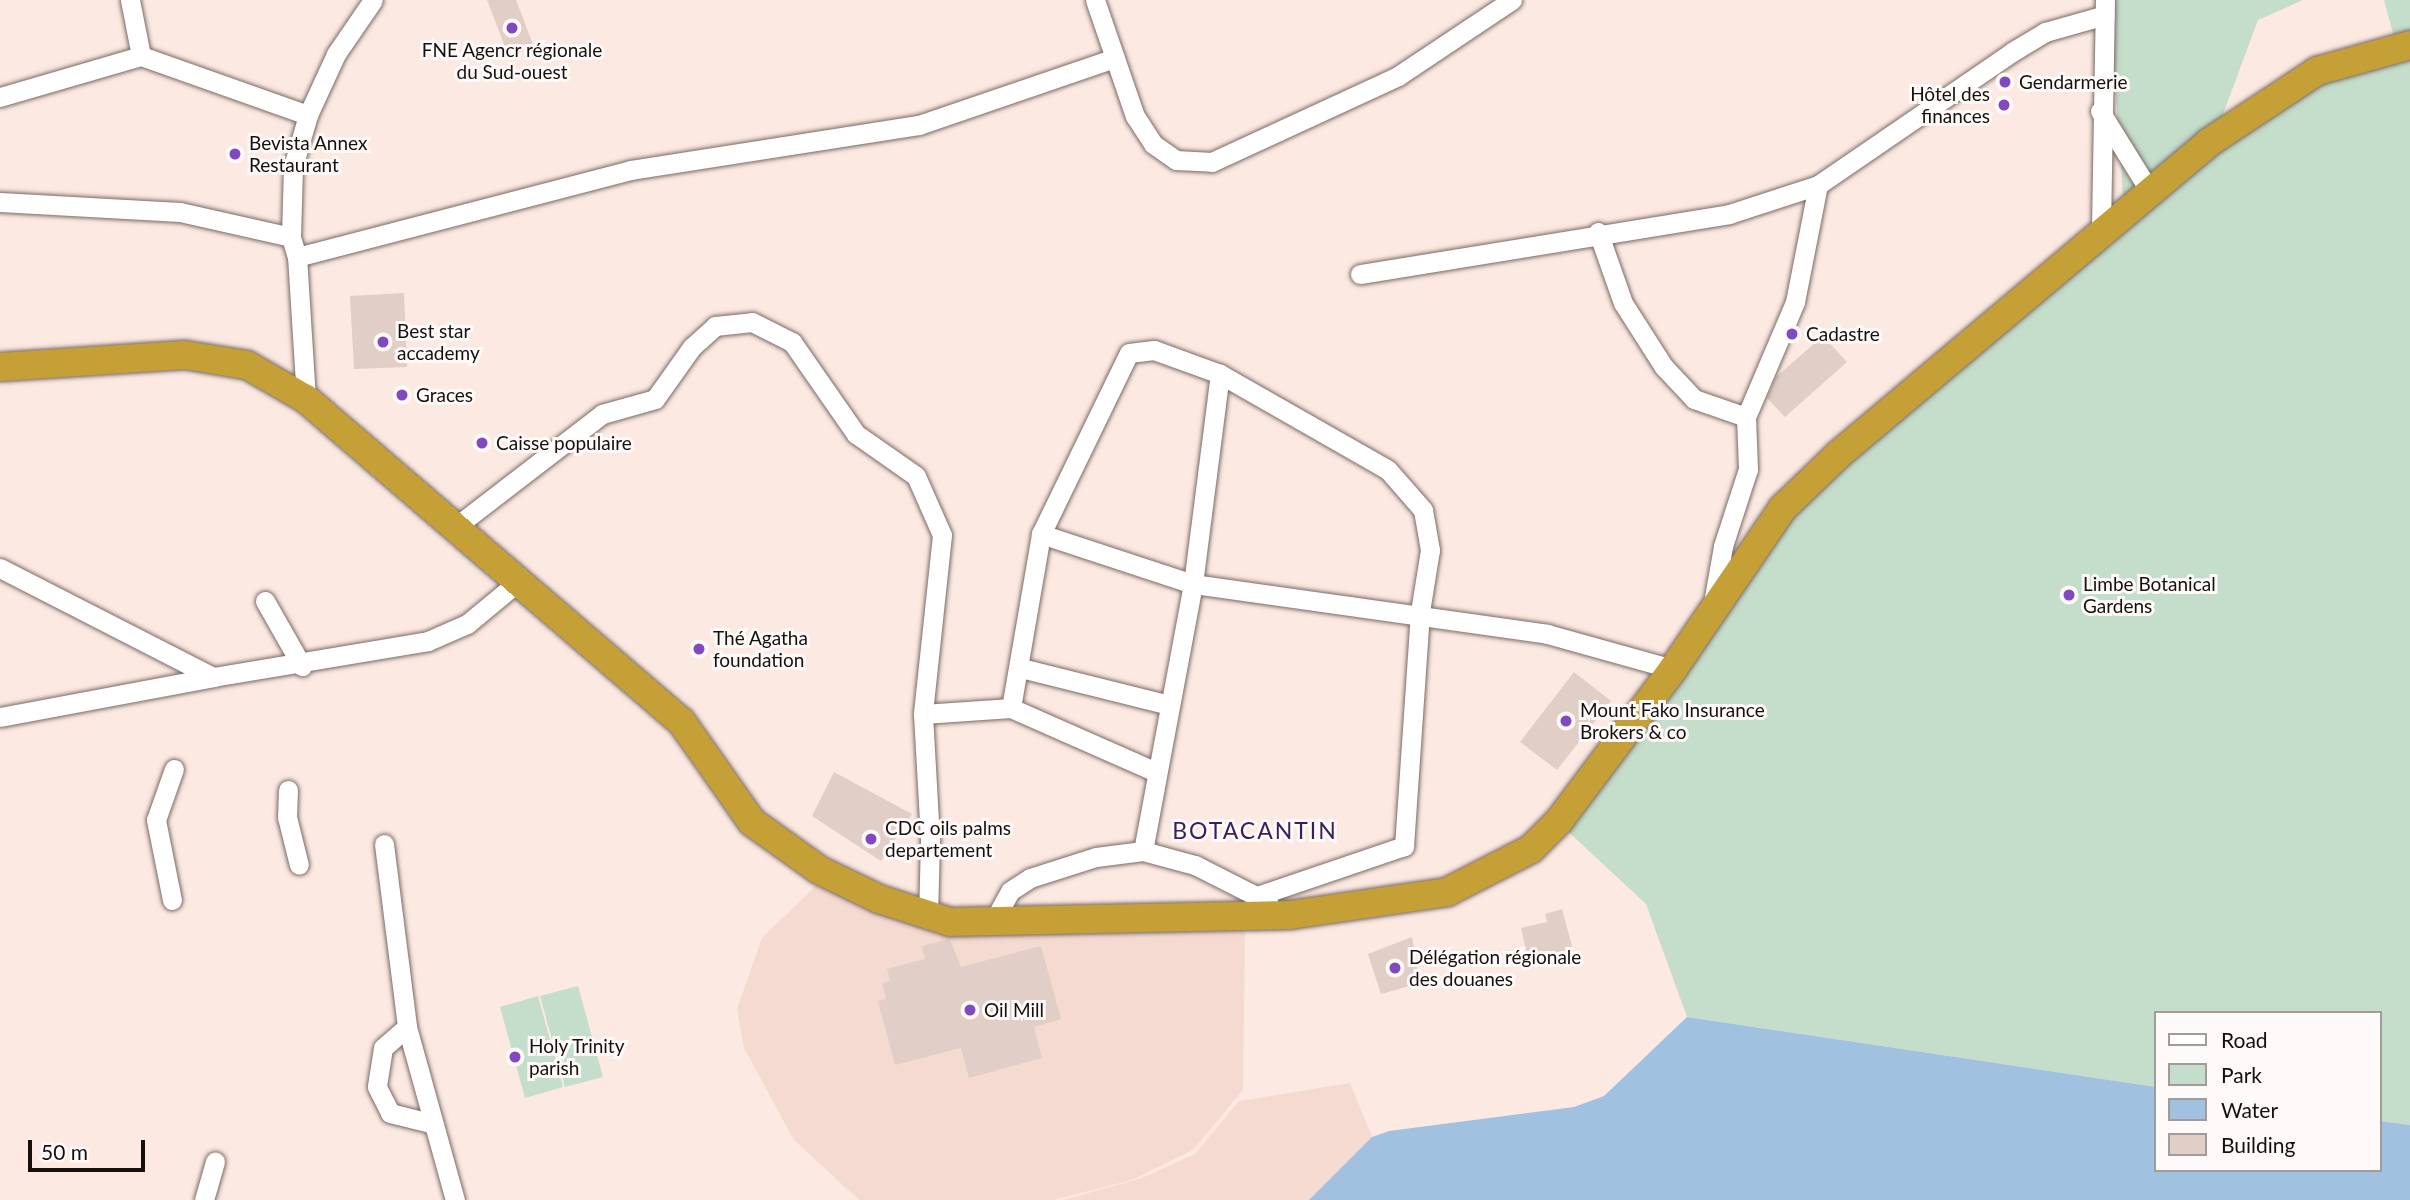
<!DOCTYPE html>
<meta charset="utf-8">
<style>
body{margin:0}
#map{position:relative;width:2410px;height:1200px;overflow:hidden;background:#fce9e2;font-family:Lato,sans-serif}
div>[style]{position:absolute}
.built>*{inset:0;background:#f5dad1}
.green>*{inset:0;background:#c5ddcb}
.water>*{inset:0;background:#a1c1e0}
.building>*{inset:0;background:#e0cec7}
.roads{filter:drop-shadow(0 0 2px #7a6a64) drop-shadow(0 0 2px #7a6a64)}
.minor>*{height:19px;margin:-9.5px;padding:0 9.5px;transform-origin:9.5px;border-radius:9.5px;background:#fff}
.highway>*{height:28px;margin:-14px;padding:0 14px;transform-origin:14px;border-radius:14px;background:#c5a037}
.dots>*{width:19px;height:19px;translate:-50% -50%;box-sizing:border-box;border:4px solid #fefaf9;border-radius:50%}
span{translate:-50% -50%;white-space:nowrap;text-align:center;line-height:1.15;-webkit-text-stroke:6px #fefaf9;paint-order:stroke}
.poi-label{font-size:19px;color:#16100d}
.left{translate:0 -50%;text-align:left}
.right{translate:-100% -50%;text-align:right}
.quarter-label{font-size:23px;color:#391e57;letter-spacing:2px}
.legend{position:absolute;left:2154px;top:1011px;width:228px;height:161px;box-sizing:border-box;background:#fefaf9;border:2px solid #a19c9b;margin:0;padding:9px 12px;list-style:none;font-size:21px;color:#16100d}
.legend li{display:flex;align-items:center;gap:14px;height:35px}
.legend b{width:35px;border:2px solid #a19c9b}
.scale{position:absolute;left:28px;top:1140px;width:117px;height:32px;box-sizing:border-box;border:4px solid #16100d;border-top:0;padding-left:9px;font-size:21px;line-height:24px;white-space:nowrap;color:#16100d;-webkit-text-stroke:5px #fefaf9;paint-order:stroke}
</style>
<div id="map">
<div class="built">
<div style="clip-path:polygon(825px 877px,877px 904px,1245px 926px,1243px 1090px,1193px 1150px,1132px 1180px,1053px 1200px,859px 1200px,794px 1140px,744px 1048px,737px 1009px,762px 938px)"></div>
<div style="clip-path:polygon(1350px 1083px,1372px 1137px,1309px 1200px,1063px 1200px,1142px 1178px,1195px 1154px,1239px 1101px)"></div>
</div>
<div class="green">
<div style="clip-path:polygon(2109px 0,2303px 0,2258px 20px,2212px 144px,2318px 71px,2397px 48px,2384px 0,2410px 0,2410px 1125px,2380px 1121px,2380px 1013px,2156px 1013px,2156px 1087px,1687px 1017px,1646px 904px,1561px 825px,1789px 506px,2124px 209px)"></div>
<div style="clip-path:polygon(578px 986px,603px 1077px,565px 1087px,540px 996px)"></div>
<div style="clip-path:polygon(538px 996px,563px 1087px,525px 1098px,500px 1007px)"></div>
</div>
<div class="water">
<div style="clip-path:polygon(1687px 1017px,2156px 1087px,2156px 1170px,2380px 1170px,2380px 1121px,2410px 1125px,2410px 1200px,1309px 1200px,1372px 1137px,1389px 1131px,1574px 1107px,1604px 1096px)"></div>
</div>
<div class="building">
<div style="clip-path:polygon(487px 0,516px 0,534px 47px,509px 57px)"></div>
<div style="clip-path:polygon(404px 293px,407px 367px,354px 369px,350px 296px)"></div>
<div style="clip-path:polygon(1823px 336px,1847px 362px,1785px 417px,1767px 398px,1776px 377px)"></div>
<div style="clip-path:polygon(1574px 672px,1611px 701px,1557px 770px,1520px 742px)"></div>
<div style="clip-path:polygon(834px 772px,912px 814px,881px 861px,812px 816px)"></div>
<div style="clip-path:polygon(1562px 909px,1575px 957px,1558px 961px,1555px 953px,1528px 959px,1521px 928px,1547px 922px,1545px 914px)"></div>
<div style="clip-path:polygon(1412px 937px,1420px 983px,1381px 994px,1368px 954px)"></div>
<div style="clip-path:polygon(950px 939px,961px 967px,1041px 946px,1061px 1019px,1034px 1027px,1042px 1058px,969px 1078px,961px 1048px,895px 1065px,878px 1001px,886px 999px,882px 983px,890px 981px,887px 969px,925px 959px,922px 946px)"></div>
</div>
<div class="roads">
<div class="minor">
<div style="left:130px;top:0;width:57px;rotate:78.9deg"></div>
<div style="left:1095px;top:0;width:123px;rotate:71deg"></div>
<div style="left:1135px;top:116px;width:33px;rotate:57deg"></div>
<div style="left:1153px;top:144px;width:28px;rotate:35deg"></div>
<div style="left:1176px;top:160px;width:36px;rotate:3deg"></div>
<div style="left:1212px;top:162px;width:205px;rotate:-24.8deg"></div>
<div style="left:1398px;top:76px;width:137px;rotate:-33.7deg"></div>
<div style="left:0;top:97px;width:147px;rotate:-16.2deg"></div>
<div style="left:141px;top:56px;width:177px;rotate:19.5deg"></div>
<div style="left:2100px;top:111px;width:93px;rotate:58.2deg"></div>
<div style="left:0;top:202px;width:180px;rotate:3.2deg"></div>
<div style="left:180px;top:212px;width:114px;rotate:12.7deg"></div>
<div style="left:2101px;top:228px;width:228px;rotate:-89deg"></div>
<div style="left:1598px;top:232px;width:75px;rotate:70.6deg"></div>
<div style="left:1623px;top:303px;width:76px;rotate:57.4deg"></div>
<div style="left:1664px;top:367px;width:44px;rotate:46.8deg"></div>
<div style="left:1694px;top:399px;width:55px;rotate:19.1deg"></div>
<div style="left:297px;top:257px;width:345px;rotate:-14.6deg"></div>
<div style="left:631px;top:170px;width:291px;rotate:-8.9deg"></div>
<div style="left:919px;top:125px;width:207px;rotate:-18.9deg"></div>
<div style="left:1360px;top:274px;width:374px;rotate:-9.2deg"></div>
<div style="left:1729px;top:214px;width:94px;rotate:-18deg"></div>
<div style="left:1818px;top:185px;width:235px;rotate:-34.4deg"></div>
<div style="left:2012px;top:52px;width:39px;rotate:-31deg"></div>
<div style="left:2045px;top:32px;width:62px;rotate:-15.8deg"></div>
<div style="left:306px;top:399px;width:142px;rotate:-93.6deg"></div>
<div style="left:297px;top:257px;width:21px;rotate:-107deg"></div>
<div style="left:291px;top:237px;width:70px;rotate:-88.4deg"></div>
<div style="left:293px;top:167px;width:54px;rotate:-73.9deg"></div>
<div style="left:308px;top:115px;width:67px;rotate:-65.3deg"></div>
<div style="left:336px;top:54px;width:65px;rotate:-55.6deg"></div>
<div style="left:454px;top:528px;width:187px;rotate:-37.6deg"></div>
<div style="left:602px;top:414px;width:55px;rotate:-15.8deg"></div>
<div style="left:655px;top:399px;width:64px;rotate:-54.6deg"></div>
<div style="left:692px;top:347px;width:31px;rotate:-42deg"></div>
<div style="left:715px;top:326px;width:37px;rotate:-6deg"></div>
<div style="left:752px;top:322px;width:45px;rotate:26.6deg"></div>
<div style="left:792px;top:342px;width:112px;rotate:55.2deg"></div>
<div style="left:856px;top:434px;width:73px;rotate:35deg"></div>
<div style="left:916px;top:476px;width:64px;rotate:66.2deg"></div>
<div style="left:942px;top:535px;width:180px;rotate:96.1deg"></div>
<div style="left:923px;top:714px;width:127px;rotate:86.8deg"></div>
<div style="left:930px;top:841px;width:78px;rotate:91.5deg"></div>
<div style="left:1041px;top:534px;width:160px;rotate:18.2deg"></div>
<div style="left:1193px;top:584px;width:358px;rotate:8deg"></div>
<div style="left:1547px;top:634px;width:131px;rotate:15.5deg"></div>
<div style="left:0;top:568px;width:239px;rotate:27.1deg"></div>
<div style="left:213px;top:677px;width:218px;rotate:-9.5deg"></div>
<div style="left:428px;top:641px;width:43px;rotate:-23.6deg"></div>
<div style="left:467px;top:624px;width:67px;rotate:-39.6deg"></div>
<div style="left:265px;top:601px;width:75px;rotate:60.4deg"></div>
<div style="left:1713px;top:603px;width:58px;rotate:-80deg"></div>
<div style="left:1723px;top:546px;width:81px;rotate:-72deg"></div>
<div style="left:1748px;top:469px;width:52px;rotate:-92.2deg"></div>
<div style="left:1746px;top:417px;width:125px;rotate:-66.9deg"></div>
<div style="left:1795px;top:302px;width:119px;rotate:-78.9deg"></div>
<div style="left:1021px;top:668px;width:153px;rotate:14deg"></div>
<div style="left:1011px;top:708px;width:158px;rotate:23.8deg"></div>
<div style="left:923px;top:714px;width:88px;rotate:-3.9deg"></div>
<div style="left:1011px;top:708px;width:177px;rotate:-80.2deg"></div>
<div style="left:1041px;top:534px;width:201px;rotate:-64.1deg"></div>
<div style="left:1129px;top:353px;width:25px;rotate:-7deg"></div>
<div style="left:1154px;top:350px;width:70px;rotate:20deg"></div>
<div style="left:1220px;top:374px;width:193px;rotate:29.7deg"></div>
<div style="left:1388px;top:470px;width:53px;rotate:48.8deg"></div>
<div style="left:1423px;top:510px;width:41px;rotate:80.1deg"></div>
<div style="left:1430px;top:550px;width:63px;rotate:99.2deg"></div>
<div style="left:1420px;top:612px;width:235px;rotate:93.9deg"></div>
<div style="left:1404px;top:846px;width:155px;rotate:161.2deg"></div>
<div style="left:0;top:717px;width:217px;rotate:-10.6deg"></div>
<div style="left:288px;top:790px;width:27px;rotate:92deg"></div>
<div style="left:287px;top:817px;width:49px;rotate:76deg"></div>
<div style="left:384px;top:844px;width:184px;rotate:82.8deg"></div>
<div style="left:407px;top:1027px;width:180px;rotate:74.5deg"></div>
<div style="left:1143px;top:851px;width:272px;rotate:-79.4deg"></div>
<div style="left:1193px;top:584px;width:212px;rotate:-82.7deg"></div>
<div style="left:172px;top:900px;width:82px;rotate:-101.3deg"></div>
<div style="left:156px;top:820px;width:54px;rotate:-70.6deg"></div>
<div style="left:993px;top:922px;width:35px;rotate:-61deg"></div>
<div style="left:1010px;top:891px;width:24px;rotate:-33deg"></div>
<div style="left:1030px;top:878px;width:69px;rotate:-17.7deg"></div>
<div style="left:1096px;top:857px;width:47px;rotate:-7.3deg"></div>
<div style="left:1143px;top:851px;width:54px;rotate:15.1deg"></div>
<div style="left:1195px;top:865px;width:82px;rotate:26.9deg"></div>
<div style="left:407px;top:1027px;width:32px;rotate:139deg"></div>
<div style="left:383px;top:1048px;width:39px;rotate:99deg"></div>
<div style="left:377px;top:1087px;width:29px;rotate:63deg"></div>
<div style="left:390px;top:1113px;width:45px;rotate:14deg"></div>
<div style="left:204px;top:1200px;width:40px;rotate:-74deg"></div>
</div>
<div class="highway">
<div style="left:0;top:367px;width:185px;rotate:-3.7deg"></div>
<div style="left:185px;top:355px;width:63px;rotate:9.2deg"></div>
<div style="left:247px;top:365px;width:68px;rotate:30deg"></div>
<div style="left:306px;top:399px;width:494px;rotate:40.7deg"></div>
<div style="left:681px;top:721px;width:123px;rotate:54.9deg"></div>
<div style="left:752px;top:822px;width:82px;rotate:35.6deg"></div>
<div style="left:819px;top:870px;width:67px;rotate:25.8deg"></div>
<div style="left:879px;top:899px;width:75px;rotate:17.9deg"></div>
<div style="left:950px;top:922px;width:340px;rotate:-1.2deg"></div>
<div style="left:1290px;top:915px;width:159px;rotate:-8.3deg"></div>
<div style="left:1447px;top:892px;width:94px;rotate:-27.1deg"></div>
<div style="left:1531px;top:849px;width:40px;rotate:-45deg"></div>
<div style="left:1559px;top:821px;width:190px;rotate:-53.1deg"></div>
<div style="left:1673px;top:669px;width:195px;rotate:-55.7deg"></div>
<div style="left:1783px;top:508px;width:76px;rotate:-43.9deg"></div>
<div style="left:1838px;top:455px;width:484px;rotate:-40.1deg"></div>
<div style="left:2208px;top:143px;width:131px;rotate:-33.4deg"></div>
<div style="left:2317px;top:71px;width:97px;rotate:-15.6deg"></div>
</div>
</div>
<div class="dots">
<div style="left:512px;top:28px;background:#8149bf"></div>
<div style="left:2005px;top:82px;background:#8149bf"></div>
<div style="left:2004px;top:105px;background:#8149bf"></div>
<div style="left:235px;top:154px;background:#8149bf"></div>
<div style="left:1792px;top:334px;background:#8149bf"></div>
<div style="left:383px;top:342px;background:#8149bf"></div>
<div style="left:402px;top:395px;background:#8149bf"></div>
<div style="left:482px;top:443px;background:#8149bf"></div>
<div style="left:2069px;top:595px;background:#8149bf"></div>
<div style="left:699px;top:649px;background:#8149bf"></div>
<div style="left:1566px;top:721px;background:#8149bf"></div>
<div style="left:871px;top:839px;background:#8149bf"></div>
<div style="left:1395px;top:968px;background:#8149bf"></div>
<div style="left:970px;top:1010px;background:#8149bf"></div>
<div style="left:515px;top:1057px;background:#8149bf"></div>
</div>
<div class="poi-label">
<span style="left:512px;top:61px">FNE Agencr régionale<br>du Sud-ouest</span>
<span class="left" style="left:2019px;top:82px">Gendarmerie</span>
<span class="right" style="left:1990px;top:105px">Hôtel des<br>finances</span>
<span class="left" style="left:249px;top:154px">Bevista Annex<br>Restaurant</span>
<span class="left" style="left:397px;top:342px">Best star<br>accademy</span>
<span class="left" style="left:1806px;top:334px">Cadastre</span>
<span class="left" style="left:416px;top:395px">Graces</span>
<span class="left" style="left:496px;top:443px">Caisse populaire</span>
<span class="left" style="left:2083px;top:595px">Limbe Botanical<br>Gardens</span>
<span class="left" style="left:713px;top:649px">Thé Agatha<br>foundation</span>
<span class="left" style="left:1580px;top:721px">Mount Fako Insurance<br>Brokers &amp; co</span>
<span class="left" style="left:885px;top:839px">CDC oils palms<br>departement</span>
<span class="left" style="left:1409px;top:968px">Délégation régionale<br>des douanes</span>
<span class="left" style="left:984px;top:1010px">Oil Mill</span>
<span class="left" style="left:529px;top:1057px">Holy Trinity<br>parish</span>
</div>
<div class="quarter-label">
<span style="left:1255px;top:830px">BOTACANTIN</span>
</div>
<ul class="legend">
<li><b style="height:9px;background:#fff"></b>Road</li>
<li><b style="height:19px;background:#c5ddcb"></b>Park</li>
<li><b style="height:19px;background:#a1c1e0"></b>Water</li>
<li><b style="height:19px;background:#e0cec7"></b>Building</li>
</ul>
<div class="scale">50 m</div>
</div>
